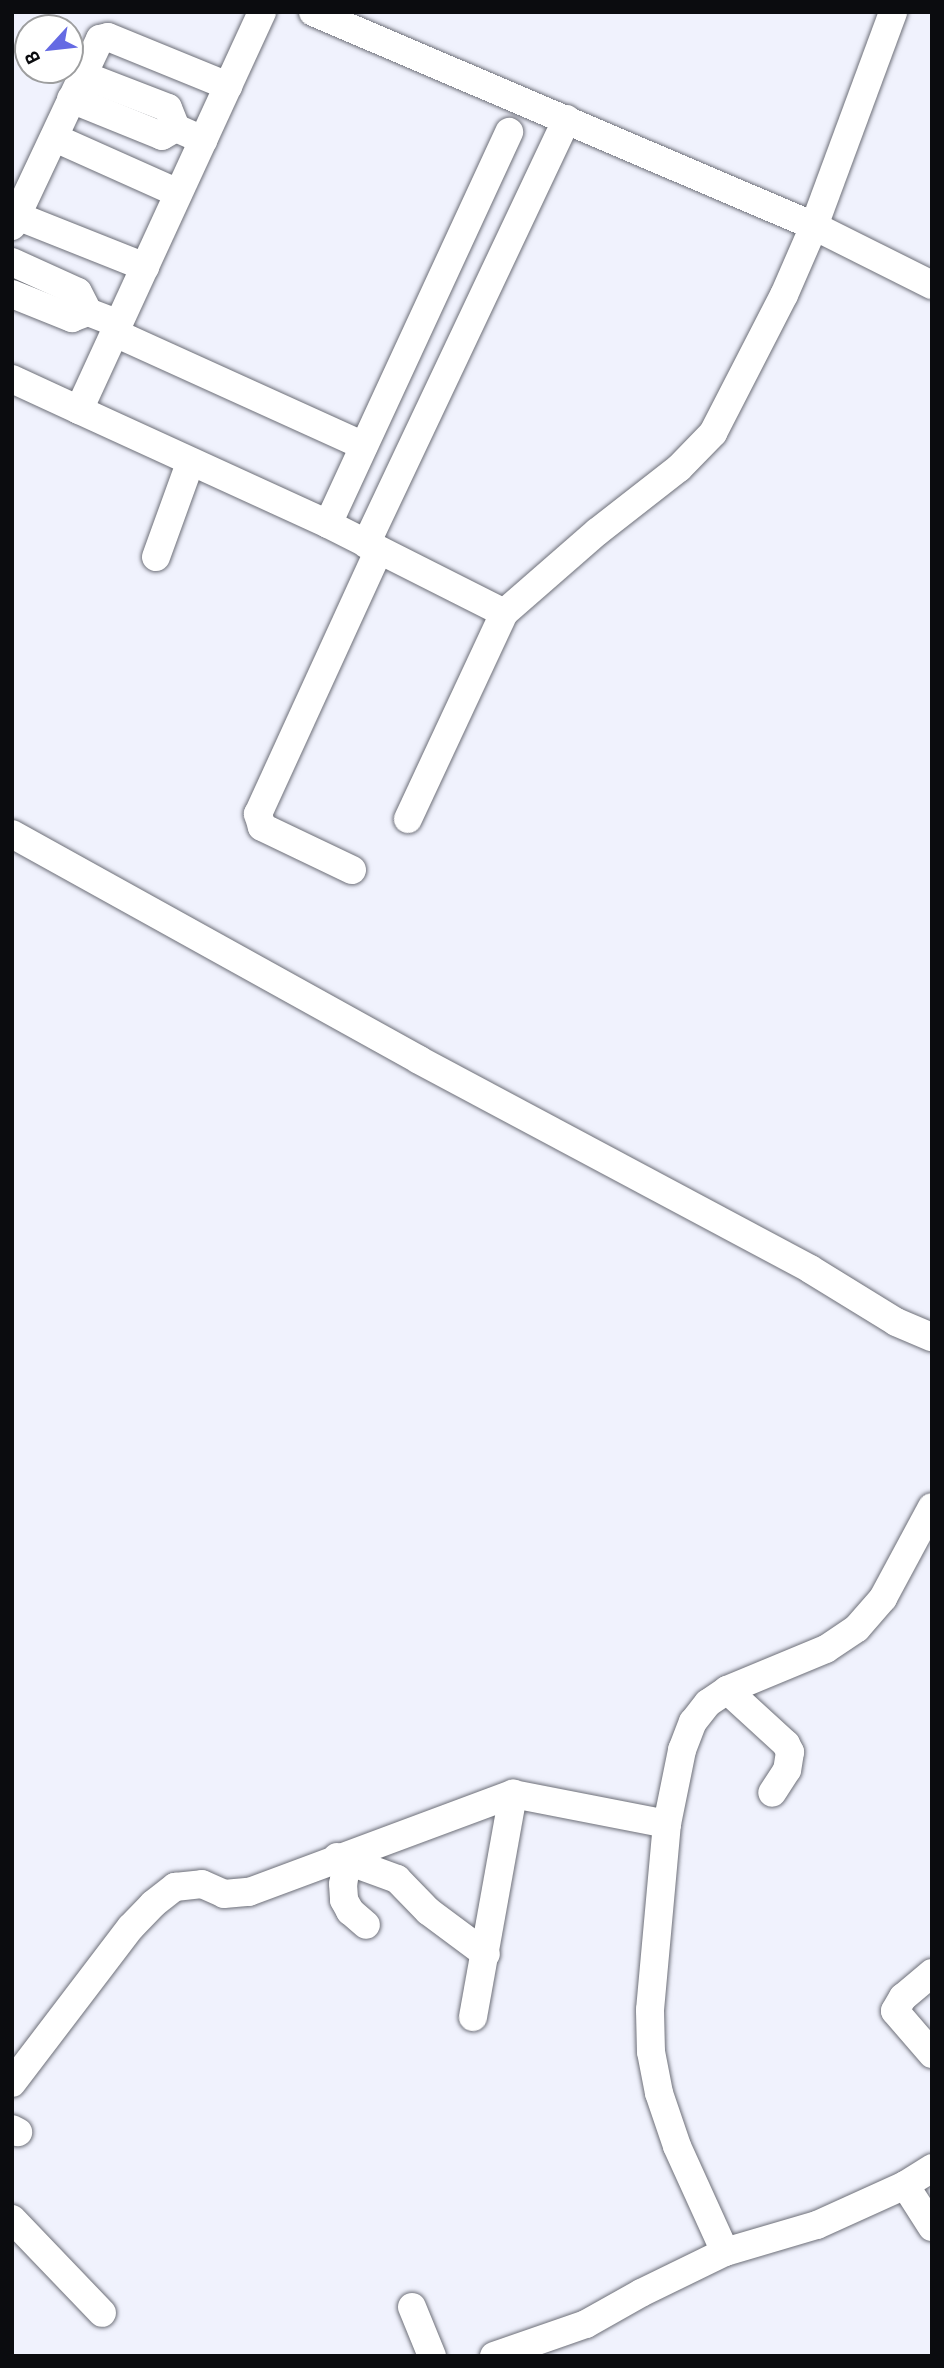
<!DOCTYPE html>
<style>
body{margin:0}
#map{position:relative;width:944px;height:2368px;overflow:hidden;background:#f0f2fd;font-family:"PT Sans",sans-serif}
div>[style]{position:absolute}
.roads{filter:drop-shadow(0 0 2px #6d6f78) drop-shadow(0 0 2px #6d6f78)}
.minor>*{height:28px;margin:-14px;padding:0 14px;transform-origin:14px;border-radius:14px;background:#fff}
span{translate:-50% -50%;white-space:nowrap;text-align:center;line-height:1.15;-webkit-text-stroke:6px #fff;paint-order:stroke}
.frame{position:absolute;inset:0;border:14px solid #0b0c0f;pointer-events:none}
.north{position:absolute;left:14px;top:14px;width:70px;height:70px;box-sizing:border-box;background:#fff;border:2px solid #9d9e9f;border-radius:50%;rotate:243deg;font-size:19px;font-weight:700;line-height:28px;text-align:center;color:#0b0c0f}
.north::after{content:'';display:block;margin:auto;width:24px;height:32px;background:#656ae3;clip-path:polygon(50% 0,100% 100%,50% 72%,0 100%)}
</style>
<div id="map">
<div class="roads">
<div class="minor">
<div style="left:313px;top:12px;width:545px;rotate:23.13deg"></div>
<div style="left:814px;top:226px;width:132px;rotate:26.6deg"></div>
<div style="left:83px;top:75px;width:91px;rotate:21.2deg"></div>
<div style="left:168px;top:108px;width:22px;rotate:68deg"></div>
<div style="left:176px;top:128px;width:30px;rotate:24deg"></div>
<div style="left:71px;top:99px;width:98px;rotate:22.1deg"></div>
<div style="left:162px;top:136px;width:16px;rotate:-30deg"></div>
<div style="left:55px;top:138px;width:135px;rotate:24.1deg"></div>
<div style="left:17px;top:216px;width:138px;rotate:21.7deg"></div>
<div style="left:12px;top:226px;width:207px;rotate:-64.8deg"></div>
<div style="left:100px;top:39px;width:8px;rotate:-14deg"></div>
<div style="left:108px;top:37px;width:130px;rotate:22.2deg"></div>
<div style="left:12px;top:262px;width:72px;rotate:24.4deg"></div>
<div style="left:78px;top:292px;width:22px;rotate:63deg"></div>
<div style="left:88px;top:312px;width:33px;rotate:21deg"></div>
<div style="left:12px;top:294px;width:65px;rotate:21.8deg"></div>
<div style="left:72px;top:318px;width:17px;rotate:-21deg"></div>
<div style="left:115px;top:333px;width:273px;rotate:24.4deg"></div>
<div style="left:12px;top:379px;width:74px;rotate:24.8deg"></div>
<div style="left:79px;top:410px;width:438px;rotate:-65.3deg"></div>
<div style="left:79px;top:410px;width:274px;rotate:24.6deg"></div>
<div style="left:328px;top:524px;width:197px;rotate:26.8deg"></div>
<div style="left:328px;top:524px;width:432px;rotate:-65.2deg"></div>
<div style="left:366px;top:544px;width:470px;rotate:-64.7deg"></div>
<div style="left:156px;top:557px;width:100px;rotate:-70.1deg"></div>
<div style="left:408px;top:819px;width:227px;rotate:-65deg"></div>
<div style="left:504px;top:613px;width:123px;rotate:-41.1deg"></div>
<div style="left:597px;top:532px;width:104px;rotate:-38deg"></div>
<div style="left:679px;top:468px;width:49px;rotate:-45.8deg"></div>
<div style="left:713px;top:433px;width:155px;rotate:-62.8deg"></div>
<div style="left:784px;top:295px;width:75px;rotate:-66.5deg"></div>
<div style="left:814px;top:226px;width:228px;rotate:-69.7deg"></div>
<div style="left:12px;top:834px;width:466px;rotate:29deg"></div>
<div style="left:419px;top:1060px;width:443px;rotate:28.1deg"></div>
<div style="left:810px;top:1269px;width:101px;rotate:31.6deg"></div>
<div style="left:896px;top:1322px;width:39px;rotate:23deg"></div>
<div style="left:352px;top:870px;width:100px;rotate:-154.5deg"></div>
<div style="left:262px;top:827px;width:14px;rotate:-107deg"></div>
<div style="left:258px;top:814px;width:290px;rotate:-65.4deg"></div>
<div style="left:727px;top:1690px;width:80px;rotate:42.5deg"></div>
<div style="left:786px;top:1744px;width:9px;rotate:63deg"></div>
<div style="left:790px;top:1752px;width:18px;rotate:99deg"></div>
<div style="left:787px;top:1770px;width:27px;rotate:123deg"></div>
<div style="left:337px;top:1857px;width:64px;rotate:20.1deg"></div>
<div style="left:397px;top:1879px;width:45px;rotate:45.9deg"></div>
<div style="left:428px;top:1911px;width:72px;rotate:36.6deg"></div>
<div style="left:347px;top:1860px;width:24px;rotate:99deg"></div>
<div style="left:343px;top:1884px;width:16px;rotate:86deg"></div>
<div style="left:344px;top:1900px;width:13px;rotate:61deg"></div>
<div style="left:350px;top:1911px;width:21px;rotate:41deg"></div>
<div style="left:932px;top:1973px;width:38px;rotate:140deg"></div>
<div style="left:903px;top:1997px;width:16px;rotate:120deg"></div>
<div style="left:895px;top:2011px;width:57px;rotate:49.3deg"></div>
<div style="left:473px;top:2017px;width:227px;rotate:-79.8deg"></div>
<div style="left:12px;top:2083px;width:196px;rotate:-52.7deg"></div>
<div style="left:131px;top:1927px;width:32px;rotate:-46deg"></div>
<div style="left:153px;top:1904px;width:28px;rotate:-38deg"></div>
<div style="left:175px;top:1887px;width:27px;rotate:-6deg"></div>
<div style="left:202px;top:1884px;width:24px;rotate:24deg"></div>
<div style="left:224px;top:1894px;width:25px;rotate:-5deg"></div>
<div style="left:249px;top:1892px;width:282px;rotate:-20.4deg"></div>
<div style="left:513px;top:1794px;width:157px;rotate:11deg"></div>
<div style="left:12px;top:2129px;width:7px;rotate:27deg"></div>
<div style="left:905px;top:2185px;width:50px;rotate:57.3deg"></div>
<div style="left:12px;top:2219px;width:130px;rotate:46.2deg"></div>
<div style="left:725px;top:2252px;width:116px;rotate:-114.4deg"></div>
<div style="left:677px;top:2146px;width:56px;rotate:-108.8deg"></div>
<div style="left:659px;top:2093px;width:42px;rotate:-101deg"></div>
<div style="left:651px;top:2052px;width:42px;rotate:-91.4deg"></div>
<div style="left:650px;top:2010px;width:187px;rotate:-84.8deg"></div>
<div style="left:667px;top:1824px;width:76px;rotate:-78.5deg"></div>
<div style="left:682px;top:1750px;width:30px;rotate:-69deg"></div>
<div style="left:693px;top:1722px;width:24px;rotate:-52deg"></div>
<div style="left:708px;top:1703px;width:23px;rotate:-34deg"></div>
<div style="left:727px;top:1690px;width:107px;rotate:-22.5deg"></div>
<div style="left:826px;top:1649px;width:37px;rotate:-34deg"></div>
<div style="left:857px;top:1628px;width:40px;rotate:-49deg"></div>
<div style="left:883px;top:1598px;width:103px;rotate:-61.7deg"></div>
<div style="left:412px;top:2307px;width:53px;rotate:67.8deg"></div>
<div style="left:494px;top:2356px;width:97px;rotate:-19.2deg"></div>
<div style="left:586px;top:2324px;width:63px;rotate:-29.4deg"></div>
<div style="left:641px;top:2293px;width:93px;rotate:-26deg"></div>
<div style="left:725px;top:2252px;width:96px;rotate:-16.4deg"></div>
<div style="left:817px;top:2225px;width:97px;rotate:-24.4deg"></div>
<div style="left:905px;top:2185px;width:32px;rotate:-32deg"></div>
</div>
</div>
<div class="frame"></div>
<div class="north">B</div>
</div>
